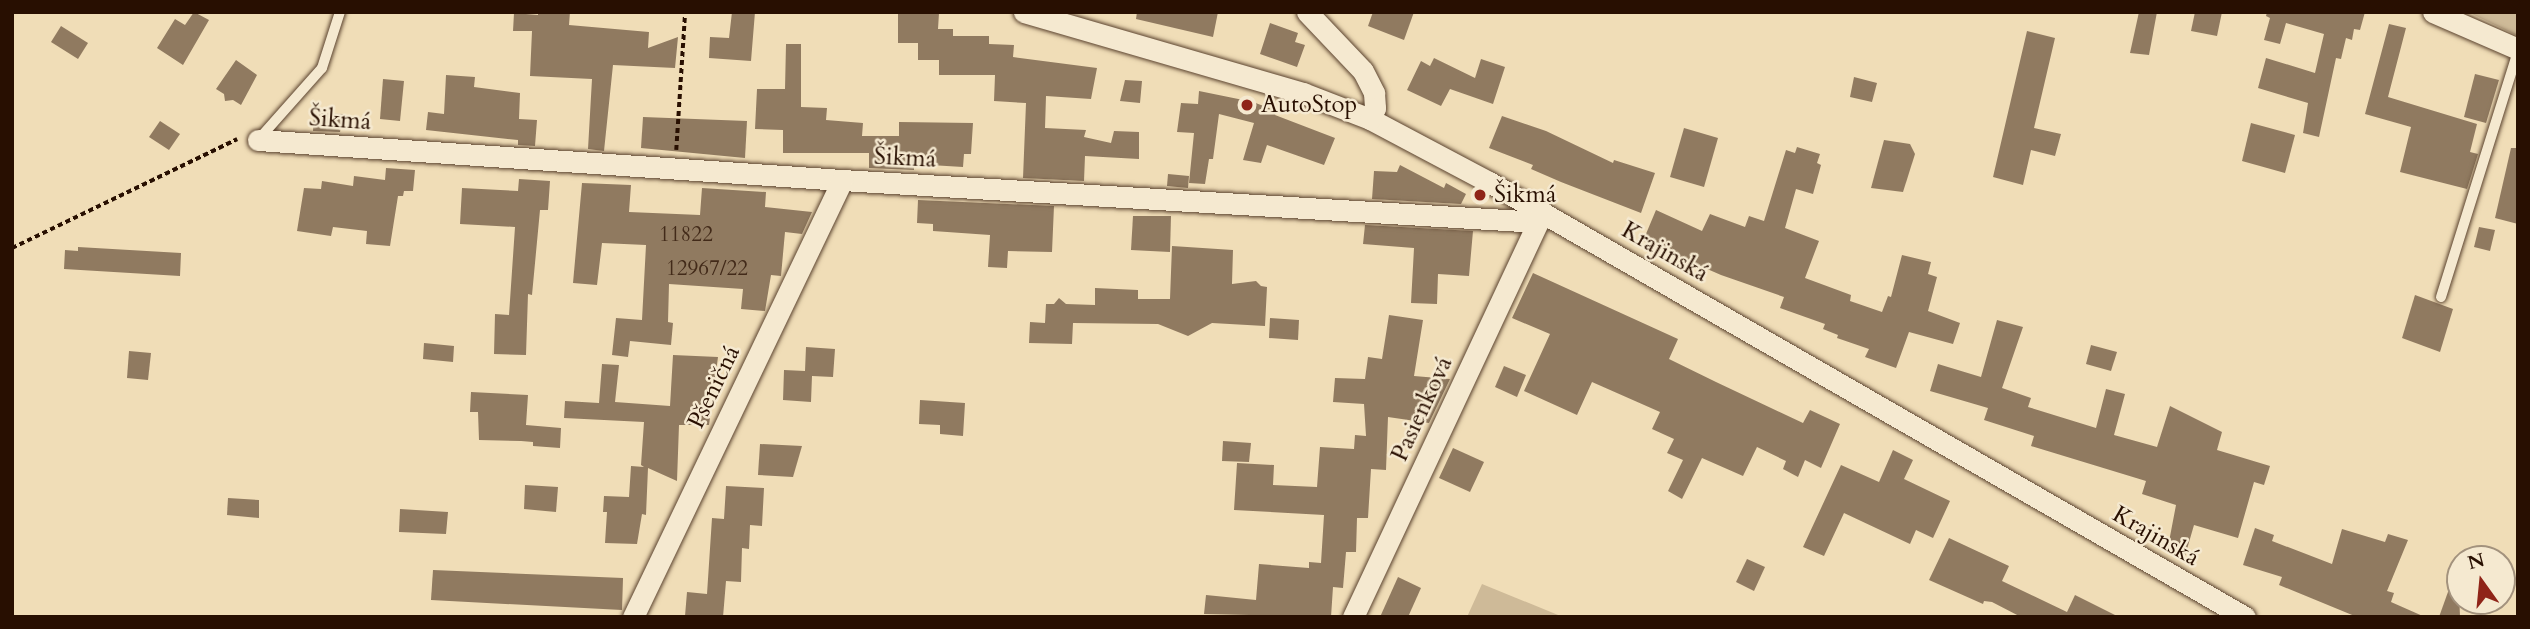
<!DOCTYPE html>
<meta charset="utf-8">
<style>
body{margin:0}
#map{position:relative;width:2530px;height:629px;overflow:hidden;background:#f0ddb7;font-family:Cardo,serif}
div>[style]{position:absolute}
.green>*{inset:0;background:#ceba98}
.building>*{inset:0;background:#907a60}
.path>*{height:3.5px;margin-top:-1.75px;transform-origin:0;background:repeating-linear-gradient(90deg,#280f01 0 5px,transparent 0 8.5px)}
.roads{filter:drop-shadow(0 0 2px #5a422e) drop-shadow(0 0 2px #5a422e)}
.lane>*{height:10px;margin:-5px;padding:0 5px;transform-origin:5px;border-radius:5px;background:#f5e9d0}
.street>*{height:21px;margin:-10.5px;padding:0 10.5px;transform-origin:10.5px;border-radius:10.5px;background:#f5e9d0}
.dots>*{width:19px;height:19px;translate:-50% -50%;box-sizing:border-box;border:4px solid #f5e9d0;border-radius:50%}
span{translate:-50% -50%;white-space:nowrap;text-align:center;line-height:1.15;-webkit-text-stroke:5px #f5e9d0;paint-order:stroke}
.number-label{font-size:21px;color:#422a19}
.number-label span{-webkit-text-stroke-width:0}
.poi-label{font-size:24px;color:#280f01}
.left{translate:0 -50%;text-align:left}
.street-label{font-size:24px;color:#280f01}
.frame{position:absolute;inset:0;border:14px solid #280f01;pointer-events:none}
.north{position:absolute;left:2446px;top:545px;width:70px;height:70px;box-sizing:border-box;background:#f5e9d0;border:2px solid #a3927d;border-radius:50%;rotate:345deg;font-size:19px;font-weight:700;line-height:28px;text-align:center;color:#280f01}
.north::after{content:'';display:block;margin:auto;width:24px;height:32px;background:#8f2418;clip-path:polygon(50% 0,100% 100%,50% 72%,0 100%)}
</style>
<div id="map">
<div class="green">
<div style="clip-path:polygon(2468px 12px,2518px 12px,2518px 36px)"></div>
<div style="clip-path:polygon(1482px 584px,1563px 617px,1467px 617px)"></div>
</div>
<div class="building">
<div style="clip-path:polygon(194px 12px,209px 20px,183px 65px,157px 48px,175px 19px,185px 25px)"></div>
<div style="clip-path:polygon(538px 12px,570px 12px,569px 25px,649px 32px,648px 48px,678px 37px,675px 68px,613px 65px,604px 151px,588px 149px,592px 79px,530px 76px,532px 31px,513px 31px,514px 13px,538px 15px)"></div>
<div style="clip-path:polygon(732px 12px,755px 12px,751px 61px,709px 58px,710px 37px,729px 38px)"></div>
<div style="clip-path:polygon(898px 12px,939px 13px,938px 29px,953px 29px,953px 36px,989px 36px,989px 44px,1014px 45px,1013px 57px,1097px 68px,1091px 99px,1046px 96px,1045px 128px,1086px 130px,1084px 137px,1111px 143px,1114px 131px,1139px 132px,1139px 159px,1085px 156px,1084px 181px,1023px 178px,1026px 103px,994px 101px,995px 75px,939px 75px,939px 60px,918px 60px,918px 43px,898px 43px)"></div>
<div style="clip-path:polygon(1137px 12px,1218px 12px,1213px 37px,1136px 19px)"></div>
<div style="clip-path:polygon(1373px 12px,1414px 12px,1404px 40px,1368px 26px)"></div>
<div style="clip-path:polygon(2139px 12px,2157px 12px,2149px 55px,2130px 53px)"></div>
<div style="clip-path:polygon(2195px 12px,2222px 12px,2217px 36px,2191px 31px)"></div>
<div style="clip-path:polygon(2267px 12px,2365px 12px,2360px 30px,2354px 29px,2352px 40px,2346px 38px,2341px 59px,2336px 58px,2319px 137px,2303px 133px,2308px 103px,2258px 88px,2266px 58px,2315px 73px,2324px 34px,2286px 23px,2280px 44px,2264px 40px,2270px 18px,2266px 16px)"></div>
<div style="clip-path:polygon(1270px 23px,1298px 33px,1295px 42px,1305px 45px,1297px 67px,1260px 54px)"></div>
<div style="clip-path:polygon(2389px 24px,2406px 28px,2388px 97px,2477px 124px,2470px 152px,2478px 154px,2467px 189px,2400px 172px,2411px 127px,2365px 114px)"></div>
<div style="clip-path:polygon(61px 26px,88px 43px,78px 59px,51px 42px)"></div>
<div style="clip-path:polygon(2027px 31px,2055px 38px,2034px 128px,2061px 134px,2055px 156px,2031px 150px,2023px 185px,1993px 177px)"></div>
<div style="clip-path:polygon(786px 44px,801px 44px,801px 107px,827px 108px,826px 120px,863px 123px,862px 136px,899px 136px,899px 122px,973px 123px,971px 154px,964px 154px,963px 167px,914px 164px,914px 170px,869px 168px,869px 153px,783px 153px,783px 130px,755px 129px,757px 89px,785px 89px)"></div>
<div style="clip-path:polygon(1434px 58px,1475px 78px,1481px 59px,1505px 67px,1493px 104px,1450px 89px,1441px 106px,1407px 90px,1421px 61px,1430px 66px)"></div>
<div style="clip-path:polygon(236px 60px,257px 75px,241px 105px,233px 100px,225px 101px,224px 94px,216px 89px)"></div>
<div style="clip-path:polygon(2475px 74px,2499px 80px,2486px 123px,2464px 117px)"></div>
<div style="clip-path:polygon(446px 75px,475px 77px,474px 87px,520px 93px,519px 119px,537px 120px,535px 146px,518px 145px,518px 140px,426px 130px,428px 112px,444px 114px)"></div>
<div style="clip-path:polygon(1854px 77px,1877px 83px,1872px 102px,1850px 97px)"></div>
<div style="clip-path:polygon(383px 79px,404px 81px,400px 121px,380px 119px)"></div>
<div style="clip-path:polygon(1125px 80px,1142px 81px,1140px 103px,1120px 101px)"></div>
<div style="clip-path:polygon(1199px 91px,1253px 102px,1277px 111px,1275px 115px,1335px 138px,1324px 165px,1267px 145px,1261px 163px,1243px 160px,1254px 123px,1219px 114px,1213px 159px,1209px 159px,1205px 184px,1189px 183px,1194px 133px,1177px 132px,1181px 103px,1198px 104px)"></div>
<div style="clip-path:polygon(314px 113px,343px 114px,340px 132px,313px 131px)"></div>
<div style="clip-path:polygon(1502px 116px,1546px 131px,1613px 163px,1614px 160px,1655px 173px,1641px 213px,1561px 182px,1531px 169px,1533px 165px,1489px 148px)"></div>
<div style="clip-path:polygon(643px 117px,747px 121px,745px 158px,641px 148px)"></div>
<div style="clip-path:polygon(160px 121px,180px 134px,169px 150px,149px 137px)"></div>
<div style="clip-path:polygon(2251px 123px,2295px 135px,2285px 173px,2242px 161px)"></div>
<div style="clip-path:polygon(1684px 128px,1718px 138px,1704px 187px,1670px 177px)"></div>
<div style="clip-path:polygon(1884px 140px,1910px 144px,1915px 154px,1903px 192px,1871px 188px)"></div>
<div style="clip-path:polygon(1797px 147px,1820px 154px,1817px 163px,1821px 165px,1813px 194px,1796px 189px,1785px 228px,1819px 241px,1805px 278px,1851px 295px,1850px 301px,1882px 312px,1888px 296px,1891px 297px,1902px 255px,1931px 262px,1928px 274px,1937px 277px,1928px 311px,1960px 323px,1953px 344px,1909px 332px,1896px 368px,1865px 357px,1869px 349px,1837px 338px,1838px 335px,1823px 329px,1825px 324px,1780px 308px,1784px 297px,1721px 275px,1643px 241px,1656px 210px,1702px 231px,1710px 214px,1745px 227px,1749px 216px,1764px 221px,1786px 150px,1795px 153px)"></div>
<div style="clip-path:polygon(2511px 148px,2518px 148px,2518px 224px,2495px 218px)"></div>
<div style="clip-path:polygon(1400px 165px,1444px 188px,1446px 183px,1466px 194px,1461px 204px,1372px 199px,1374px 171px,1397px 172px)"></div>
<div style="clip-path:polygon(386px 168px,415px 170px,413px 191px,404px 191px,403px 196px,398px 196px,390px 246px,366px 244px,367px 231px,333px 227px,331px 236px,297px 231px,304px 188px,321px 189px,322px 181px,353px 186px,354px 176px,385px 180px)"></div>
<div style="clip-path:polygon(1168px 174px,1189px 176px,1188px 188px,1167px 186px)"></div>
<div style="clip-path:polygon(519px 179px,550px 181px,548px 210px,540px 210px,532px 295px,528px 294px,526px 355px,494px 354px,495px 314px,509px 315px,515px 227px,460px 224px,462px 188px,518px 191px)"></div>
<div style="clip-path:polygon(582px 183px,631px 185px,629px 212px,700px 215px,702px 188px,766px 192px,765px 207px,812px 212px,802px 234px,785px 232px,781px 276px,771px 275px,765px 311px,741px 309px,743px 289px,669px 284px,668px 322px,673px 323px,671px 345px,630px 341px,628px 357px,612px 355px,616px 318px,642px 320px,646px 245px,602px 243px,597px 285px,573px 283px)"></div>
<div style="clip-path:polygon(918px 200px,1054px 206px,1052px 252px,1008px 251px,1007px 268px,988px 267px,990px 235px,933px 231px,933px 224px,917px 223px)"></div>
<div style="clip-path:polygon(1133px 216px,1171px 216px,1170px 252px,1131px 250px)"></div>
<div style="clip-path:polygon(1365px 225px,1473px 231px,1469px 276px,1438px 274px,1437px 304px,1411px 303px,1414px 248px,1363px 244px)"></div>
<div style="clip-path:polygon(2479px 227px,2495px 230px,2490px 251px,2474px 247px)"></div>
<div style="clip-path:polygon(1172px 246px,1233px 250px,1232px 284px,1256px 281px,1261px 286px,1267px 287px,1265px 326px,1212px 323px,1188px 336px,1158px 324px,1073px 323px,1072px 344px,1029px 343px,1030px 322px,1045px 323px,1046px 304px,1054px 304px,1059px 298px,1066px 304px,1095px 305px,1095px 288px,1138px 290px,1138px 299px,1170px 299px)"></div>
<div style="clip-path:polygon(78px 247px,181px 253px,180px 276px,64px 269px,65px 250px,78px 251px)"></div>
<div style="clip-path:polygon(1533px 273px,1678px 339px,1669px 359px,1716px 382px,1803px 423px,1810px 410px,1840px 424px,1821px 468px,1805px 460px,1798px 477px,1783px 469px,1786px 461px,1757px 447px,1743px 476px,1702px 458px,1682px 499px,1668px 491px,1683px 460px,1667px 453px,1674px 439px,1652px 429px,1660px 412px,1592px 382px,1577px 415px,1524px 391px,1550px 334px,1512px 318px)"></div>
<div style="clip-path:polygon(2415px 295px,2453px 309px,2440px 352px,2402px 338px)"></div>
<div style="clip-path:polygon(1389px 315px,1423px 320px,1414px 376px,1450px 379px,1429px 423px,1388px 417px,1386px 470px,1371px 469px,1368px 518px,1357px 518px,1356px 552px,1346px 552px,1343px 588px,1333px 587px,1331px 617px,1204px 614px,1206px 595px,1256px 600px,1259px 564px,1309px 568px,1309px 562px,1321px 563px,1324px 515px,1234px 510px,1237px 463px,1274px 465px,1273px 485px,1317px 487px,1320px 447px,1354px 449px,1355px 435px,1366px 436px,1364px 404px,1333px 402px,1335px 378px,1365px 379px,1368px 357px,1382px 359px)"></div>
<div style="clip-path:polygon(1270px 318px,1299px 320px,1298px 340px,1269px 338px)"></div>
<div style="clip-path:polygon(1997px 320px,2023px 327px,2002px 388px,2031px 398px,2028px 407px,2096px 428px,2106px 389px,2125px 394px,2114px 435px,2157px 447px,2170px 406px,2222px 432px,2217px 450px,2270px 466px,2264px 485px,2254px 482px,2238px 538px,2194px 525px,2185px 556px,2168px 547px,2176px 505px,2142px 494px,2146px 481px,2031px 446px,2034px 436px,1984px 420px,1988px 408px,1930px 391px,1938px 364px,1981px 377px)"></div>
<div style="clip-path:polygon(424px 343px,454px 346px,453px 362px,423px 359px)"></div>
<div style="clip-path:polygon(2091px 345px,2117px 352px,2111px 371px,2086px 364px)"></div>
<div style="clip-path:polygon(806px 347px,835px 349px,833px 377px,812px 376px,811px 402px,783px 400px,784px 370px,805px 371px)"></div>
<div style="clip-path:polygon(129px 351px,151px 353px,148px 380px,127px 378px)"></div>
<div style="clip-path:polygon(673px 355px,718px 357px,709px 425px,679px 425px,677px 481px,648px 468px,646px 515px,642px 514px,637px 544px,605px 543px,607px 512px,603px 512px,604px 496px,629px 497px,631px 466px,644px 467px,641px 465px,644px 422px,564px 418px,565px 401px,599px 403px,602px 364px,619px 365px,615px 402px,670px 406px)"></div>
<div style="clip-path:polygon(1504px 366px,1526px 375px,1517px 397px,1495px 387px)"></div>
<div style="clip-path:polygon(471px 392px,528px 395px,526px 425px,561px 428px,560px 448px,533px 446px,533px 442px,521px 441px,479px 440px,478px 412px,470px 412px)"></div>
<div style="clip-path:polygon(920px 400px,965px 403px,963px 436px,940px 434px,940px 425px,919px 424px)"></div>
<div style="clip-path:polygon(1223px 441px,1251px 443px,1249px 462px,1222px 461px)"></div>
<div style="clip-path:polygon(760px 444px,802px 446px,793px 477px,758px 475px)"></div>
<div style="clip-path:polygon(1453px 448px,1484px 462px,1470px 492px,1439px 478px)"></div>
<div style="clip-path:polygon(1893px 450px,1913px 460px,1904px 479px,1950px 501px,1933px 538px,1916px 530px,1910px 544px,1844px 513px,1824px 556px,1803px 547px,1841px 465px,1879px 482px)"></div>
<div style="clip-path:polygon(525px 485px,558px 487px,556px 512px,524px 509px)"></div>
<div style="clip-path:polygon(726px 486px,764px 488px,762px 526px,750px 525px,749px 549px,742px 548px,741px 582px,726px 581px,723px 617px,685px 616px,687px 592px,707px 594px,712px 518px,724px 519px)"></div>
<div style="clip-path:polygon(228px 498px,259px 500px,259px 518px,227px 515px)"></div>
<div style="clip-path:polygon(400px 509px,448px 512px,446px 534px,399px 532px)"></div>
<div style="clip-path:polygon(2255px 528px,2274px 535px,2272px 541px,2332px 564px,2342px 529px,2385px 542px,2388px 534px,2408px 540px,2387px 591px,2394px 593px,2391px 602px,2425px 617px,2357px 617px,2279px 585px,2282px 577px,2243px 565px)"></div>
<div style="clip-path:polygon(1949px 538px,2009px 566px,2002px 581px,2067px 612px,2075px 595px,2119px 617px,2021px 617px,1992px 602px,1984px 601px,1983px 604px,1929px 580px)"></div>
<div style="clip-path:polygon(1747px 559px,1765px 567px,1754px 591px,1736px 582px)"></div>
<div style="clip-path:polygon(2458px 564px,2460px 617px,2439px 617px)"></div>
<div style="clip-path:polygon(433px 570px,623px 578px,622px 610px,431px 600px)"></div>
<div style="clip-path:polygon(1398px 577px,1421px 588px,1408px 617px,1380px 617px)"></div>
</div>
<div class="path">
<div style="left:676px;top:150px;width:138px;rotate:-86.3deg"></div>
<div style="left:12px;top:248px;width:250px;rotate:-25.8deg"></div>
</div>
<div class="roads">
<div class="lane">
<div style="left:258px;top:140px;width:96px;rotate:-48.4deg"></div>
<div style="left:322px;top:68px;width:59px;rotate:-72.2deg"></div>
<div style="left:2441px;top:297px;width:258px;rotate:-72.6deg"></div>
</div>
<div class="street">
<div style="left:1024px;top:12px;width:291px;rotate:16.2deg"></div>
<div style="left:1303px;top:93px;width:72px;rotate:21.2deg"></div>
<div style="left:1370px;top:119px;width:135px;rotate:27.9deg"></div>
<div style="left:1489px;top:182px;width:872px;rotate:29.92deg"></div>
<div style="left:1307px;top:12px;width:81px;rotate:46.5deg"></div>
<div style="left:1363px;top:71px;width:25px;rotate:63deg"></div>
<div style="left:1374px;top:93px;width:15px;rotate:86deg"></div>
<div style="left:1375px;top:108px;width:12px;rotate:114deg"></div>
<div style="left:2433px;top:12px;width:93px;rotate:23.5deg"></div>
<div style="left:258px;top:140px;width:585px;rotate:3.92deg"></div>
<div style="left:842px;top:180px;width:697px;rotate:3.45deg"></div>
<div style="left:633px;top:617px;width:484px;rotate:-64.4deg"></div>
<div style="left:1353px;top:617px;width:446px;rotate:-64.9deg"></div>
</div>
</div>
<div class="dots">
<div style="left:1247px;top:105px;background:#8f2418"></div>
<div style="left:1480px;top:195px;background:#8f2418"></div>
</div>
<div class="number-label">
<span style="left:686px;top:235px">11822</span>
<span style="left:707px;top:269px">12967/22</span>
</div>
<div class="poi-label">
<span class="left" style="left:1261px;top:105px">AutoStop</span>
<span class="left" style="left:1494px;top:195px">Šikmá</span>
</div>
<div class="street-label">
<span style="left:340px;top:120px;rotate:4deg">Šikmá</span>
<span style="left:905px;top:158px;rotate:3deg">Šikmá</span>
<span style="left:1665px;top:252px;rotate:30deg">Krajinská</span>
<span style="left:714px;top:387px;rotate:-64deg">Pšeničná</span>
<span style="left:1422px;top:409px;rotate:-65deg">Pasienková</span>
<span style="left:2156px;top:536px;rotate:30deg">Krajinská</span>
</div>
<div class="frame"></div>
<div class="north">N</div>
</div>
